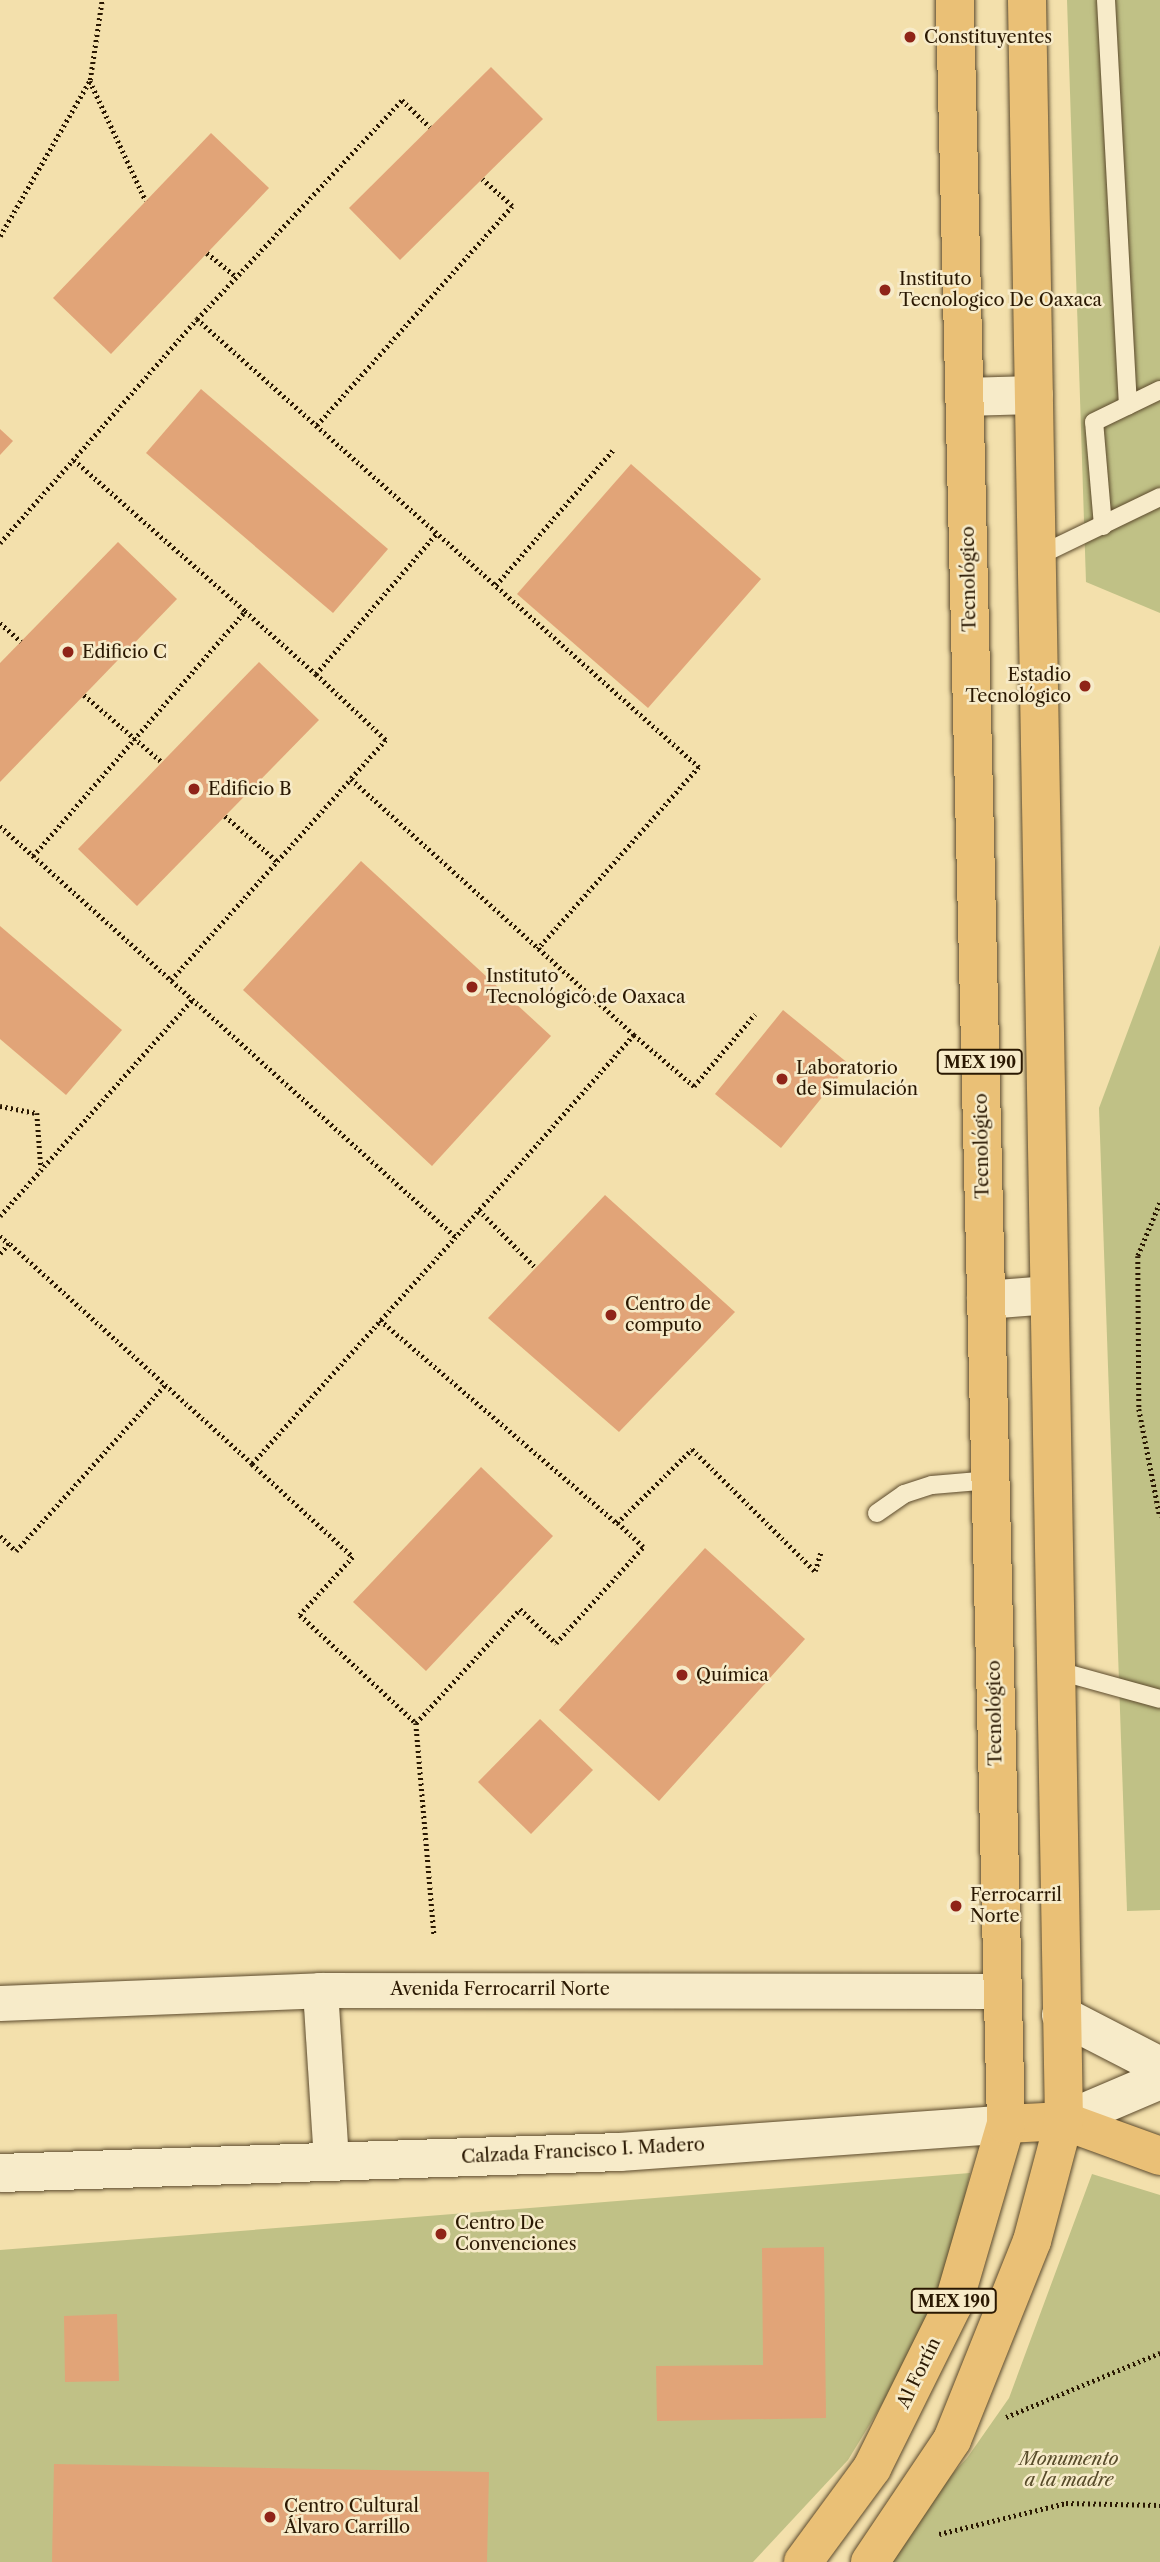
<!DOCTYPE html>
<meta charset="utf-8">
<style>
body{margin:0}
#map{position:relative;width:1160px;height:2562px;overflow:hidden;background:#f3e0ac;font-family:"Libre Caslon Text",serif}
div>[style]{position:absolute}
.green>*{inset:0;background:#c0c186}
.building>*{inset:0;background:#e1a478}
.path>*{height:4.5px;margin-top:-2.25px;transform-origin:0;background:repeating-linear-gradient(90deg,#2a1802 0 2px,transparent 0 5.5px)}
.roads{filter:drop-shadow(0 0 2px #5c4a2c) drop-shadow(0 0 2px #5c4a2c)}
.service>*{height:18px;margin:-9px;padding:0 9px;transform-origin:9px;border-radius:9px;background:#f7ebc9}
.minor>*{height:35px;margin:-17.5px;padding:0 17.5px;transform-origin:17.5px;border-radius:17.5px;background:#f7ebc9}
.tertiary>*{height:38px;margin:-19px;padding:0 19px;transform-origin:19px;border-radius:19px;background:#f7ebc9}
.secondary>*{height:38px;margin:-19px;padding:0 19px;transform-origin:19px;border-radius:19px;background:#f7ebc9}
.primary>*{height:38px;margin:-19px;padding:0 19px;transform-origin:19px;border-radius:19px;background:#eac076}
.dots>*{width:19px;height:19px;translate:-50% -50%;box-sizing:border-box;border:4px solid #f7ebc9;border-radius:50%}
span{translate:-50% -50%;white-space:nowrap;text-align:center;line-height:1.15;-webkit-text-stroke:5px #f7ebc9;paint-order:stroke}
.shield-label span{padding:2px 5px;background:#f7ebc9;border:2px solid;border-radius:5px;-webkit-text-stroke-width:0}
.shield-label{font-size:16px;color:#2a1802;font-weight:700}
.poi-label{font-size:18px;color:#2a1802}
.left{translate:0 -50%;text-align:left}
.right{translate:-100% -50%;text-align:right}
.street-label{font-size:18px;color:#2a1802}
.park-label{font-size:18px;color:#574b2a;font-style:italic}
</style>
<div id="map">
<div class="green">
<div style="clip-path:polygon(1067px 0,1160px 0,1160px 613px,1086px 582px)"></div>
<div style="clip-path:polygon(1160px 945px,1160px 1910px,1127px 1911px,1099px 1108px)"></div>
<div style="clip-path:polygon(970px 2173px,942px 2306px,848px 2460px,753px 2562px,0 2562px,0 2250px)"></div>
<div style="clip-path:polygon(1092px 2174px,1160px 2195px,1160px 2562px,871px 2562px,967px 2458px,1009px 2398px)"></div>
</div>
<div class="building">
<div style="clip-path:polygon(491px 67px,543px 119px,400px 260px,349px 208px)"></div>
<div style="clip-path:polygon(211px 133px,269px 188px,111px 354px,53px 298px)"></div>
<div style="clip-path:polygon(201px 389px,388px 549px,333px 613px,146px 453px)"></div>
<div style="clip-path:polygon(0 429px,13px 441px,0 455px)"></div>
<div style="clip-path:polygon(631px 464px,761px 579px,648px 708px,517px 594px)"></div>
<div style="clip-path:polygon(118px 542px,177px 599px,0 782px,0 663px)"></div>
<div style="clip-path:polygon(259px 662px,319px 720px,137px 906px,78px 849px)"></div>
<div style="clip-path:polygon(361px 861px,551px 1036px,432px 1166px,243px 990px)"></div>
<div style="clip-path:polygon(0 926px,122px 1030px,66px 1095px,0 1039px)"></div>
<div style="clip-path:polygon(783px 1010px,849px 1064px,781px 1148px,715px 1094px)"></div>
<div style="clip-path:polygon(605px 1195px,735px 1312px,619px 1432px,488px 1318px)"></div>
<div style="clip-path:polygon(481px 1467px,553px 1536px,426px 1671px,353px 1602px)"></div>
<div style="clip-path:polygon(705px 1548px,805px 1639px,659px 1801px,559px 1710px)"></div>
<div style="clip-path:polygon(540px 1719px,593px 1770px,531px 1834px,478px 1782px)"></div>
<div style="clip-path:polygon(824px 2247px,826px 2418px,657px 2421px,656px 2366px,763px 2365px,762px 2248px)"></div>
<div style="clip-path:polygon(117px 2314px,119px 2381px,65px 2382px,64px 2316px)"></div>
<div style="clip-path:polygon(54px 2464px,489px 2472px,487px 2562px,52px 2562px)"></div>
</div>
<div class="path">
<div style="left:90px;top:81px;width:132px;rotate:65deg"></div>
<div style="left:0;top:236px;width:180px;rotate:-60deg"></div>
<div style="left:90px;top:80px;width:81px;rotate:-81.5deg"></div>
<div style="left:207px;top:253px;width:38px;rotate:39deg"></div>
<div style="left:197px;top:319px;width:300px;rotate:-46.9deg"></div>
<div style="left:402px;top:100px;width:39px;rotate:44deg"></div>
<div style="left:317px;top:425px;width:293px;rotate:-48.3deg"></div>
<div style="left:512px;top:206px;width:40px;rotate:-138deg"></div>
<div style="left:74px;top:460px;width:228px;rotate:41.4deg"></div>
<div style="left:0;top:543px;width:298px;rotate:-48.7deg"></div>
<div style="left:197px;top:319px;width:673px;rotate:41.75deg"></div>
<div style="left:699px;top:767px;width:243px;rotate:131.5deg"></div>
<div style="left:496px;top:585px;width:180px;rotate:-49.1deg"></div>
<div style="left:0;top:623px;width:28px;rotate:41deg"></div>
<div style="left:316px;top:674px;width:96px;rotate:43.3deg"></div>
<div style="left:386px;top:740px;width:52px;rotate:131.9deg"></div>
<div style="left:84px;top:695px;width:103px;rotate:40.7deg"></div>
<div style="left:225px;top:816px;width:69px;rotate:40.9deg"></div>
<div style="left:0;top:826px;width:614px;rotate:42.03deg"></div>
<div style="left:456px;top:1237px;width:305px;rotate:131.9deg"></div>
<div style="left:252px;top:1464px;width:328px;rotate:-137.8deg"></div>
<div style="left:9px;top:1244px;width:13px;rotate:132deg"></div>
<div style="left:33px;top:856px;width:324px;rotate:-49.1deg"></div>
<div style="left:245px;top:611px;width:95px;rotate:41.6deg"></div>
<div style="left:316px;top:674px;width:186px;rotate:-49.4deg"></div>
<div style="left:171px;top:980px;width:270px;rotate:-48.2deg"></div>
<div style="left:351px;top:779px;width:382px;rotate:42.1deg"></div>
<div style="left:634px;top:1035px;width:269px;rotate:131.4deg"></div>
<div style="left:634px;top:1035px;width:79px;rotate:40.4deg"></div>
<div style="left:694px;top:1086px;width:94px;rotate:-49.7deg"></div>
<div style="left:0;top:1106px;width:38px;rotate:11deg"></div>
<div style="left:37px;top:1113px;width:55px;rotate:85.8deg"></div>
<div style="left:1160px;top:1203px;width:57px;rotate:112.5deg"></div>
<div style="left:1138px;top:1256px;width:153px;rotate:89.6deg"></div>
<div style="left:1139px;top:1409px;width:110px;rotate:79deg"></div>
<div style="left:479px;top:1210px;width:80px;rotate:45.5deg"></div>
<div style="left:0;top:1216px;width:289px;rotate:-48.4deg"></div>
<div style="left:0;top:1236px;width:12px;rotate:42deg"></div>
<div style="left:380px;top:1320px;width:312px;rotate:40.6deg"></div>
<div style="left:617px;top:1523px;width:105px;rotate:-44.6deg"></div>
<div style="left:692px;top:1449px;width:173px;rotate:44.8deg"></div>
<div style="left:815px;top:1571px;width:21px;rotate:-73deg"></div>
<div style="left:252px;top:1464px;width:137px;rotate:42.6deg"></div>
<div style="left:353px;top:1557px;width:79px;rotate:132.4deg"></div>
<div style="left:300px;top:1615px;width:158px;rotate:43deg"></div>
<div style="left:416px;top:1723px;width:154px;rotate:-47.6deg"></div>
<div style="left:520px;top:1609px;width:50px;rotate:43.4deg"></div>
<div style="left:556px;top:1643px;width:130px;rotate:-47.8deg"></div>
<div style="left:643px;top:1547px;width:35px;rotate:-137deg"></div>
<div style="left:0;top:1536px;width:22px;rotate:43deg"></div>
<div style="left:16px;top:1551px;width:222px;rotate:-48.1deg"></div>
<div style="left:416px;top:1723px;width:213px;rotate:85.1deg"></div>
<div style="left:1006px;top:2417px;width:167px;rotate:-22.6deg"></div>
<div style="left:939px;top:2534px;width:131px;rotate:-13.7deg"></div>
<div style="left:1066px;top:2503px;width:94px;rotate:1.2deg"></div>
</div>
<div class="roads">
<div class="service">
<div style="left:1106px;top:0;width:406px;rotate:86.9deg"></div>
<div style="left:1103px;top:526px;width:104px;rotate:-94.9deg"></div>
<div style="left:1094px;top:422px;width:73px;rotate:-25.9deg"></div>
<div style="left:1036px;top:557px;width:138px;rotate:-25.8deg"></div>
<div style="left:877px;top:1513px;width:33px;rotate:-35deg"></div>
<div style="left:904px;top:1494px;width:29px;rotate:-18deg"></div>
<div style="left:932px;top:1485px;width:59px;rotate:-4.8deg"></div>
<div style="left:1055px;top:1670px;width:109px;rotate:15.4deg"></div>
</div>
<div class="minor">
<div style="left:320px;top:1990px;width:172px;rotate:86.3deg"></div>
<div style="left:0;top:2003px;width:320px;rotate:-2.3deg"></div>
<div style="left:320px;top:1990px;width:680px;rotate:0.08deg"></div>
</div>
<div class="tertiary">
<div style="left:1064px;top:2121px;width:104px;rotate:-23.1deg"></div>
</div>
<div class="secondary">
<div style="left:964px;top:397px;width:70px;rotate:-1.6deg"></div>
<div style="left:986px;top:1300px;width:63px;rotate:-4.5deg"></div>
<div style="left:1061px;top:2015px;width:111px;rotate:27.3deg"></div>
<div style="left:0;top:2173px;width:620px;rotate:-1.94deg"></div>
<div style="left:620px;top:2152px;width:387px;rotate:-4.1deg"></div>
</div>
<div class="primary">
<div style="left:1006px;top:2124px;width:58px;rotate:-3deg"></div>
<div style="left:1064px;top:2121px;width:102px;rotate:20deg"></div>
<div style="left:803px;top:2562px;width:117px;rotate:-53.7deg"></div>
<div style="left:872px;top:2468px;width:182px;rotate:-63.6deg"></div>
<div style="left:953px;top:2305px;width:189px;rotate:-73.7deg"></div>
<div style="left:1006px;top:2124px;width:2125px;rotate:-91.38deg"></div>
<div style="left:870px;top:2562px;width:147px;rotate:-56.1deg"></div>
<div style="left:952px;top:2440px;width:214px;rotate:-68.1deg"></div>
<div style="left:1032px;top:2241px;width:124px;rotate:-75.1deg"></div>
<div style="left:1064px;top:2121px;width:2121px;rotate:-91deg"></div>
</div>
</div>
<div class="dots">
<div style="left:910px;top:37px;background:#8f2418"></div>
<div style="left:885px;top:290px;background:#8f2418"></div>
<div style="left:68px;top:652px;background:#8f2418"></div>
<div style="left:1085px;top:686px;background:#8f2418"></div>
<div style="left:194px;top:789px;background:#8f2418"></div>
<div style="left:472px;top:987px;background:#8f2418"></div>
<div style="left:782px;top:1079px;background:#8f2418"></div>
<div style="left:611px;top:1315px;background:#8f2418"></div>
<div style="left:682px;top:1675px;background:#8f2418"></div>
<div style="left:956px;top:1906px;background:#8f2418"></div>
<div style="left:441px;top:2234px;background:#8f2418"></div>
<div style="left:270px;top:2517px;background:#8f2418"></div>
</div>
<div class="shield-label">
<span style="left:980px;top:1062px">MEX 190</span>
<span style="left:954px;top:2301px">MEX 190</span>
</div>
<div class="poi-label">
<span class="left" style="left:924px;top:37px">Constituyentes</span>
<span class="left" style="left:899px;top:290px">Instituto<br>Tecnologico De Oaxaca</span>
<span class="left" style="left:82px;top:652px">Edificio C</span>
<span class="right" style="left:1071px;top:686px">Estadio<br>Tecnológico</span>
<span class="left" style="left:208px;top:789px">Edificio B</span>
<span class="left" style="left:486px;top:987px">Instituto<br>Tecnológico de Oaxaca</span>
<span class="left" style="left:796px;top:1079px">Laboratorio<br>de Simulación</span>
<span class="left" style="left:625px;top:1315px">Centro de<br>computo</span>
<span class="left" style="left:696px;top:1675px">Química</span>
<span class="left" style="left:970px;top:1906px">Ferrocarril<br>Norte</span>
<span class="left" style="left:455px;top:2234px">Centro De<br>Convenciones</span>
<span class="left" style="left:284px;top:2517px">Centro Cultural<br>Álvaro Carrillo</span>
</div>
<div class="street-label">
<span style="left:969px;top:579px;rotate:-91deg">Tecnológico</span>
<span style="left:982px;top:1146px;rotate:-91deg">Tecnológico</span>
<span style="left:995px;top:1713px;rotate:-91deg">Tecnológico</span>
<span style="left:500px;top:1989px">Avenida Ferrocarril Norte</span>
<span style="left:583px;top:2151px;rotate:-3deg">Calzada Francisco I. Madero</span>
<span style="left:919px;top:2373px;rotate:-64deg">Al Fortín</span>
</div>
<div class="park-label">
<span style="left:1069px;top:2470px">Monumento<br>a la madre</span>
</div>
</div>
